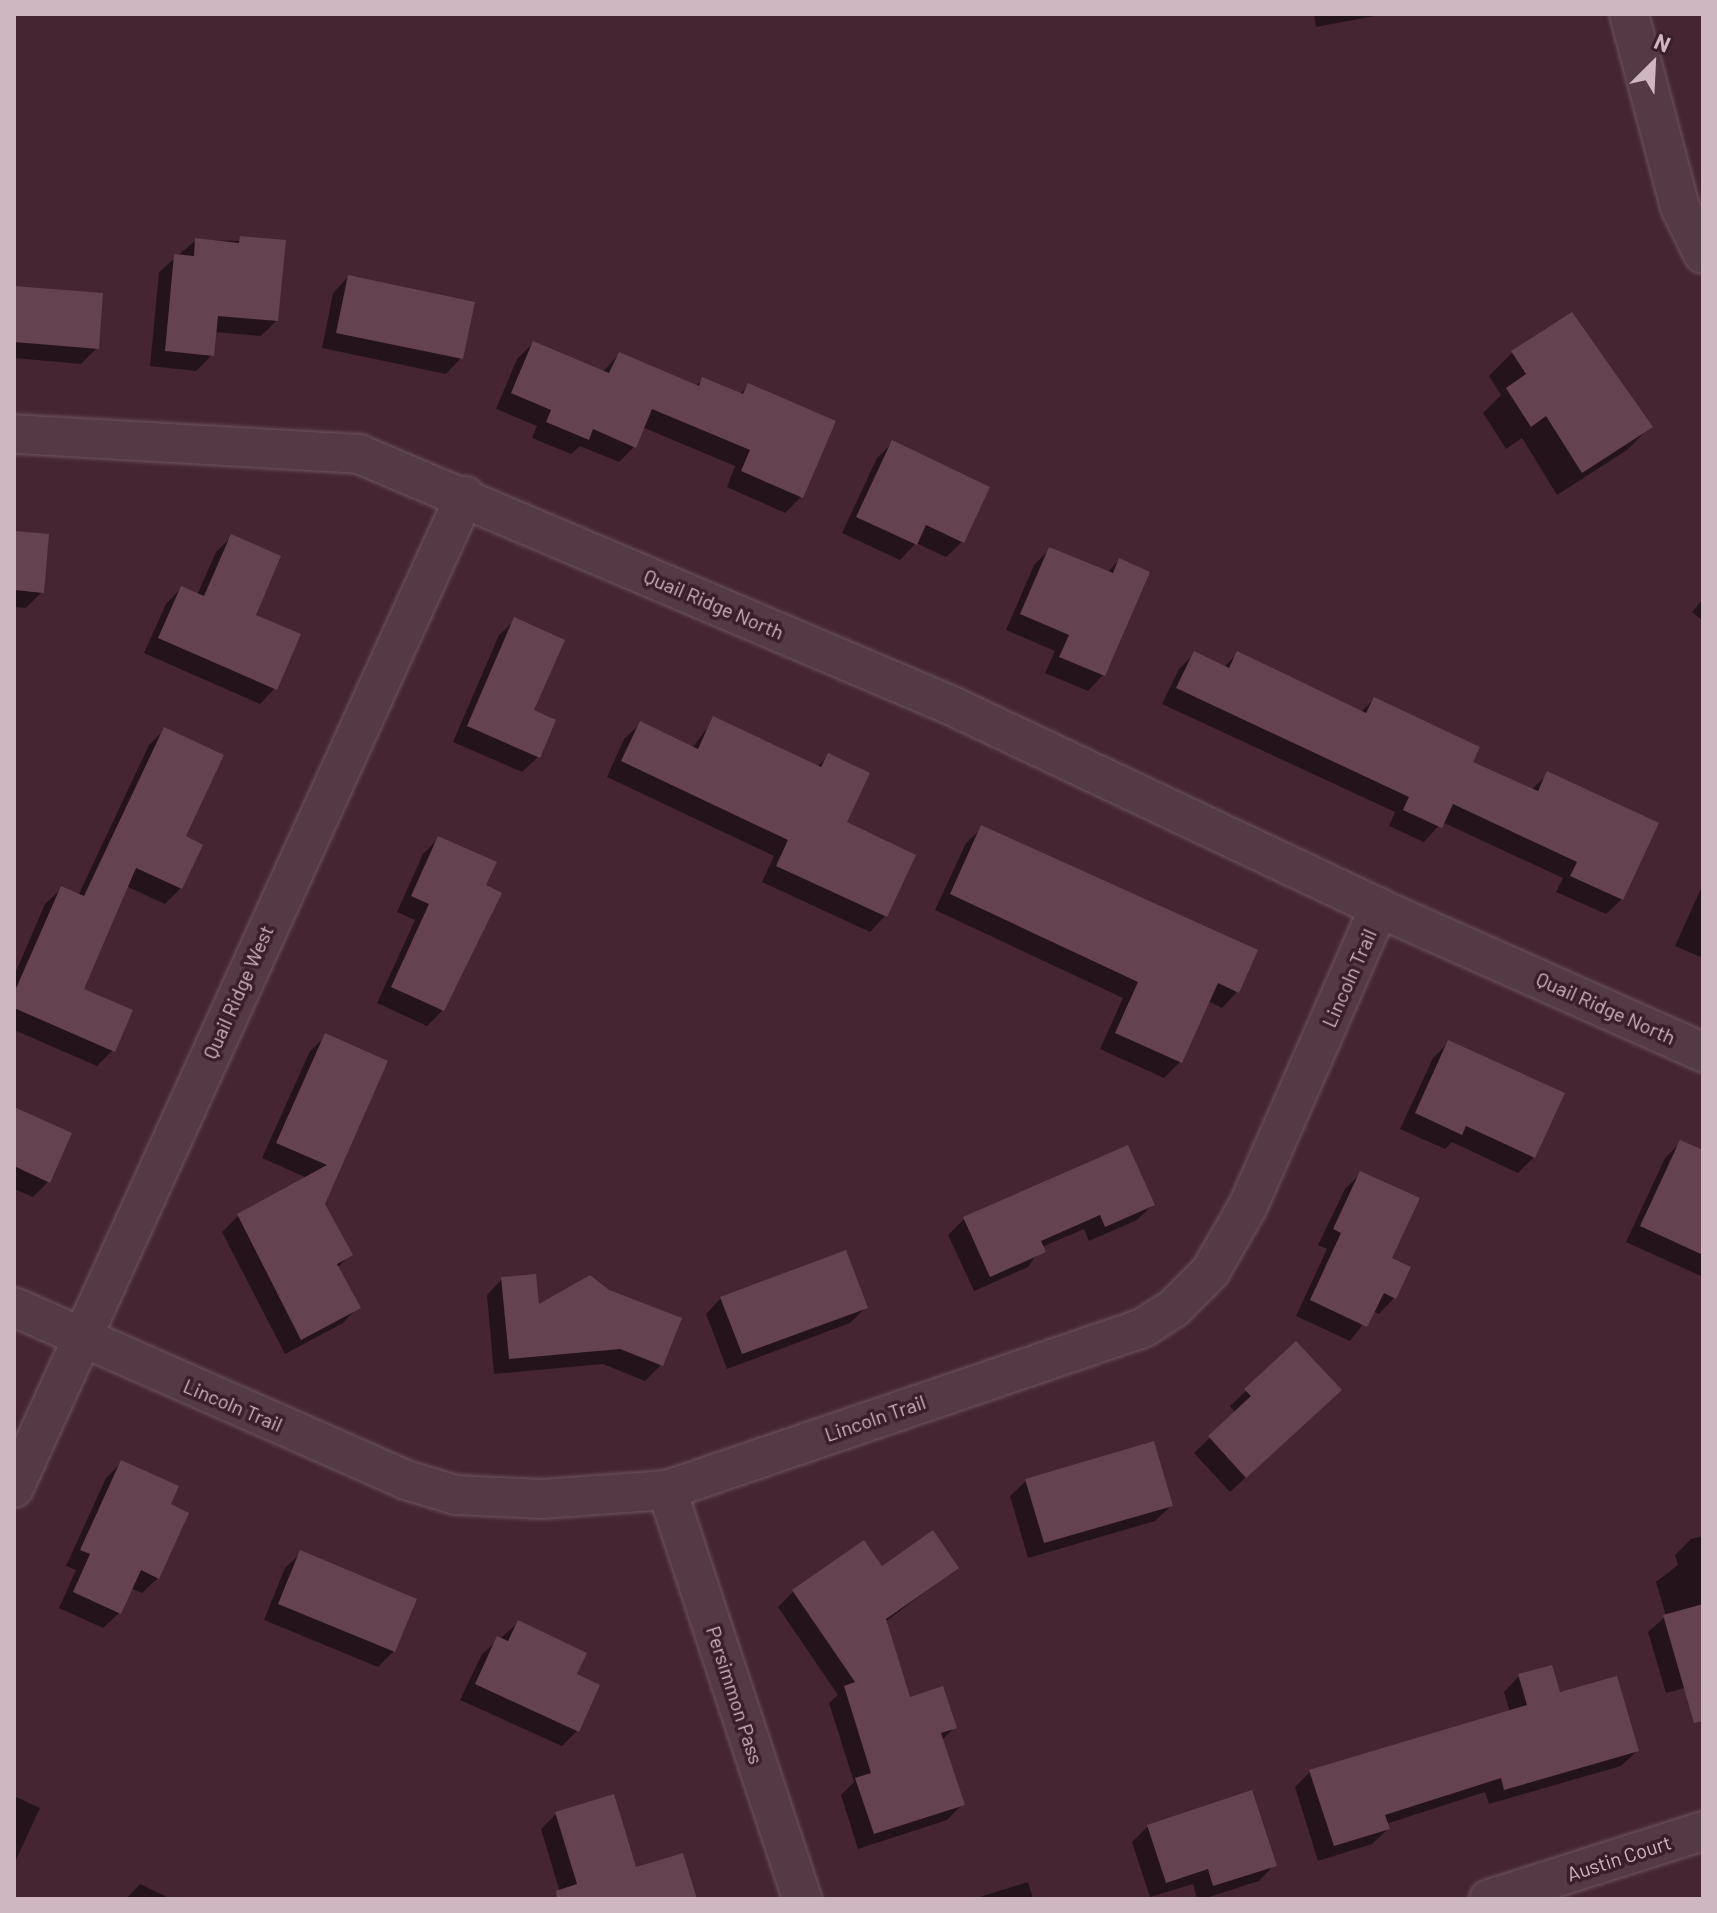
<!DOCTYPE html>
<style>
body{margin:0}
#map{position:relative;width:1717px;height:1913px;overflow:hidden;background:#452532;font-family:Barlow,sans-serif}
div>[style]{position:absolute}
.shadow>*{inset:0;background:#0007}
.building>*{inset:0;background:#65424f}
.roads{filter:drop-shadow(0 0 2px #6e555f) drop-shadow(0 0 2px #6e555f)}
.street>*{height:38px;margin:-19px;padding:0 19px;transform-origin:19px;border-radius:19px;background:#543a44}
span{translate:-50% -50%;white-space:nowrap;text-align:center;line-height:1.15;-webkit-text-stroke:7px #3a1e29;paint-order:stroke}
.street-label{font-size:20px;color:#ceb7c0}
.frame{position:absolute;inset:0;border:16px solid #ceb7c0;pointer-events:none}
.north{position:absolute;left:1613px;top:24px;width:80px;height:80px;-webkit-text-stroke:6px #3a1e29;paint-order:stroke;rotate:24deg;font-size:22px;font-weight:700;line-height:32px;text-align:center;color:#ceb7c0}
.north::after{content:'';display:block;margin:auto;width:28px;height:36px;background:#ceb7c0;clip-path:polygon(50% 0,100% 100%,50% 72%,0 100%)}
</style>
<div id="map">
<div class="shadow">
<div style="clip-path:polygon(1314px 14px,1385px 14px,1316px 27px)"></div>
<div style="clip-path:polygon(196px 240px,284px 242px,276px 321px,261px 336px,214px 332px,212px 355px,196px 371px,150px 366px,159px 272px)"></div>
<div style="clip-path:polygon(348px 277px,461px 358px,446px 374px,322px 348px,333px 293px)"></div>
<div style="clip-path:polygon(14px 288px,97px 348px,81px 364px,14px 358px)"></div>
<div style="clip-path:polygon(533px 343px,602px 373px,619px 354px,695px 387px,703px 379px,739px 395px,748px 386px,801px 497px,785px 513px,727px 487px,735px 466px,642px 427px,634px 447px,619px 462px,580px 446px,571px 454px,532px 438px,537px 426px,496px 409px,517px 359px)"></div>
<div style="clip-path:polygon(1513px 352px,1617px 386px,1622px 383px,1650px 427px,1627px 450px,1557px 495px,1522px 438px,1506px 449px,1483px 413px,1501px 395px,1489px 376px)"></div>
<div style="clip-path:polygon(892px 443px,962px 542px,946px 557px,916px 543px,900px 560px,842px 533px,877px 458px)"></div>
<div style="clip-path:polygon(14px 533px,42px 592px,26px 608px,14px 607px)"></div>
<div style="clip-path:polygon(231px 537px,275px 688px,260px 704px,144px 653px,166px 604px,181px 588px,197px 595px,216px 552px)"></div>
<div style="clip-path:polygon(1050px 549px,1107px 573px,1119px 560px,1103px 675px,1088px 691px,1045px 673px,1055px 651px,1006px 630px,1034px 565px)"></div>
<div style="clip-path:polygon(1703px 599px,1703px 621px,1692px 612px)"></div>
<div style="clip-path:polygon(515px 620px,538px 757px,522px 772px,453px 742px,499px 635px)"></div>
<div style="clip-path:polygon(1195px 653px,1224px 667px,1237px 654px,1361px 712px,1374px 699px,1470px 762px,1531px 790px,1548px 774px,1622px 899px,1606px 914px,1556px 892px,1563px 878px,1442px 822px,1424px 842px,1389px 826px,1395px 812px,1162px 704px,1179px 669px)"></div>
<div style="clip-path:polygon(714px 719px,817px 767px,828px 756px,844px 823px,913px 856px,885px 916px,870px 932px,762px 882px,774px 856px,607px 777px,624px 739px,640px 724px,692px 748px)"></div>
<div style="clip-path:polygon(164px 730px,183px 837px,181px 888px,165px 904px,126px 886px,81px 990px,113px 1050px,97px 1066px,14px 1030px,14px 976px,45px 904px,61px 889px,78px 896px,149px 745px)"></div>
<div style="clip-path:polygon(982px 828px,1237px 992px,1222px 1008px,1208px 1001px,1180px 1062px,1164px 1078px,1100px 1049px,1123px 998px,935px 910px,966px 843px)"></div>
<div style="clip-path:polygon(439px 838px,484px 886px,443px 1010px,427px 1026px,377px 1003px,415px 920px,397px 912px,423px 854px)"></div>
<div style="clip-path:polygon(1703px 884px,1703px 958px,1675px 946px)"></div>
<div style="clip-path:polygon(326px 1036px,385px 1062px,322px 1204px,351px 1254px,337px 1268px,358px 1307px,343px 1323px,285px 1354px,222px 1232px,238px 1216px,307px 1178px,262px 1158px,310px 1051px)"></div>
<div style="clip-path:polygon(1449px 1042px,1534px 1157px,1518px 1173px,1452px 1142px,1445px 1149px,1400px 1129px,1433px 1058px)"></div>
<div style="clip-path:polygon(14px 1110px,49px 1181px,33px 1197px,14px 1189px)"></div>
<div style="clip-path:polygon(1681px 1142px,1703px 1152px,1703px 1277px,1626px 1242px,1665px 1158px)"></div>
<div style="clip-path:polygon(1361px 1173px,1390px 1259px,1394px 1298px,1379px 1314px,1373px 1311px,1350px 1341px,1296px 1316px,1327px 1249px,1318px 1245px,1345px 1189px)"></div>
<div style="clip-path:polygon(1152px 1205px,1137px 1220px,1089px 1241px,1084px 1229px,1042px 1247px,1028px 1267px,974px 1291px,948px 1235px,964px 1219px)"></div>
<div style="clip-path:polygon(502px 1279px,537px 1307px,679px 1319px,661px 1365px,645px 1381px,603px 1364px,494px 1374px,487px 1295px)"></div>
<div style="clip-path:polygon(721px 1298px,866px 1307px,850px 1323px,727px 1369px,706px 1314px)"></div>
<div style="clip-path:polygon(1296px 1344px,1324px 1405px,1230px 1492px,1194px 1453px,1236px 1413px,1230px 1406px)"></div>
<div style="clip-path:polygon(121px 1463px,168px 1505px,158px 1578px,142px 1593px,130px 1588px,119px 1613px,103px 1628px,59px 1608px,76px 1570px,66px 1566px,106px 1478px)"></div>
<div style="clip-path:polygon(1026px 1481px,1171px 1506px,1155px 1521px,1028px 1558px,1010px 1496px)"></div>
<div style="clip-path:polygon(1703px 1536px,1703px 1683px,1666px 1693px,1648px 1632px,1666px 1616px,1656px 1582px,1678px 1565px,1675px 1555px,1691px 1539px)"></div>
<div style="clip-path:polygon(301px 1553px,394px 1651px,378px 1667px,264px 1620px,285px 1568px)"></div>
<div style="clip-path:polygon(957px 1568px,885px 1622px,909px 1699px,954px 1728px,941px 1741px,962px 1805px,947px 1820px,858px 1849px,841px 1795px,854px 1782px,829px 1703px,838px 1695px,778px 1607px,793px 1592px,881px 1569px)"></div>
<div style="clip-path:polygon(518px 1623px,577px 1731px,562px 1746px,460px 1700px,482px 1654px)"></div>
<div style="clip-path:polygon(1519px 1676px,1559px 1695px,1637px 1751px,1621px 1766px,1489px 1804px,1485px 1792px,1386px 1824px,1388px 1829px,1372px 1844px,1318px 1861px,1295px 1787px,1310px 1772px,1510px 1713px,1504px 1692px)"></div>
<div style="clip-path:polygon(14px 1796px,40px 1808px,14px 1864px)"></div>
<div style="clip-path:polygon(556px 1814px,635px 1869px,695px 1899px,562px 1899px,541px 1829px)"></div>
<div style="clip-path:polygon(1148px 1826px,1274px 1865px,1259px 1881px,1203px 1899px,1197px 1899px,1193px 1884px,1150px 1897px,1132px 1842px)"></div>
<div style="clip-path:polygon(1028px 1882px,1033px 1899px,973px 1899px)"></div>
<div style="clip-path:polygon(140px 1884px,171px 1899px,126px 1899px)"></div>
</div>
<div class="building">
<div style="clip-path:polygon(240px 236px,286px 240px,278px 321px,218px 316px,214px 356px,165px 351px,174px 254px,194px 256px,195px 238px,239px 243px)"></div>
<div style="clip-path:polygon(348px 275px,475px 302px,463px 359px,336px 333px)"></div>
<div style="clip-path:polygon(14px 286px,103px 293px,99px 349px,14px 342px)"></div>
<div style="clip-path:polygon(1572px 312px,1653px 427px,1582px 473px,1546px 416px,1531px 427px,1506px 388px,1526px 374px,1511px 351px)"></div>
<div style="clip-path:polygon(533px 341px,609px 373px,619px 352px,699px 386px,702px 377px,743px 394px,748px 383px,836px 421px,803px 498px,741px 471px,750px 450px,652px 409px,636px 448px,593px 429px,589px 440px,546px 422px,551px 410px,511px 393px)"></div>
<div style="clip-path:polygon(892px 440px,990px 487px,964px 543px,926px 525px,917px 545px,856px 517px)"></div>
<div style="clip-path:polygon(14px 531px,49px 534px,44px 593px,14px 590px)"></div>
<div style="clip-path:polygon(231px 534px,281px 556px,256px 615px,301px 634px,277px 690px,158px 638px,181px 586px,204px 596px)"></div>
<div style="clip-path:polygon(1049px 547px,1113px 573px,1119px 558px,1150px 572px,1105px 676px,1059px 657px,1069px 635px,1020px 614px)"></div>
<div style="clip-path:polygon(514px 617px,565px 640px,534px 710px,556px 720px,540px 758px,467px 726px)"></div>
<div style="clip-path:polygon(1194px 651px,1229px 668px,1237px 651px,1366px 713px,1374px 697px,1480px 747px,1473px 762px,1538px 791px,1547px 771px,1659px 823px,1623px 900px,1570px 876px,1577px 862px,1453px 804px,1442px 828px,1403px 810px,1409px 797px,1176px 688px)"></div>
<div style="clip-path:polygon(713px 716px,821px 767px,828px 753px,870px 773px,847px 822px,916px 855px,887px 917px,776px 866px,788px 840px,621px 761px,640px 721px,698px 749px)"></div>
<div style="clip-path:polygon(164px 727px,224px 755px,186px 836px,203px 845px,182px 889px,136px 868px,84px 989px,133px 1010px,115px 1052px,14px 1008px,14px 993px,61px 886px,84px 896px)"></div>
<div style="clip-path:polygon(981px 825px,1258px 950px,1239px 993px,1218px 983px,1182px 1063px,1115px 1033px,1138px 982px,950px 894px)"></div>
<div style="clip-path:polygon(438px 836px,497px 862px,486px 885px,502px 893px,444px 1011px,391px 987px,429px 904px,411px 896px)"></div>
<div style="clip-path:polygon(325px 1033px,388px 1061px,325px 1204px,353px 1255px,337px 1264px,361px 1308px,301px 1340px,237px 1214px,327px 1165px,276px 1143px)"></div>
<div style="clip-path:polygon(1448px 1040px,1565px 1093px,1535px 1158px,1466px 1126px,1462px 1135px,1415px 1113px)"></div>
<div style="clip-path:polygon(14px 1107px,72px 1133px,50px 1183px,14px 1166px)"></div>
<div style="clip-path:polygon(1680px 1140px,1703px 1150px,1703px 1255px,1640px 1226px)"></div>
<div style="clip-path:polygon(1128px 1145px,1155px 1205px,1105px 1227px,1100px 1215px,1041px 1241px,1046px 1252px,990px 1277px,963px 1217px)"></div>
<div style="clip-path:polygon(1360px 1171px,1420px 1198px,1392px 1258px,1411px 1267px,1396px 1299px,1384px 1293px,1367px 1327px,1310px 1300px,1341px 1233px,1333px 1229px)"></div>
<div style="clip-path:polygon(846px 1250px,868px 1308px,742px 1354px,720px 1297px)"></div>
<div style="clip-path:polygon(536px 1274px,539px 1304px,590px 1275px,609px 1290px,682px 1318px,663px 1366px,620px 1349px,509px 1359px,501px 1277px)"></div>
<div style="clip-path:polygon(1296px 1341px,1342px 1390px,1246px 1478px,1208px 1436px,1251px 1396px,1244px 1389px)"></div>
<div style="clip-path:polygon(1154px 1441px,1173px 1506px,1044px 1543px,1025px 1479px)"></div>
<div style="clip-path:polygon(121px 1460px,179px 1486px,171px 1504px,189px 1513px,159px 1579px,141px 1570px,121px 1614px,73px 1592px,90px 1554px,80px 1550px)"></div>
<div style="clip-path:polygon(933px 1530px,959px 1568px,886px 1619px,910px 1697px,943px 1686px,957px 1728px,941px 1733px,965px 1805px,874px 1834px,855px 1778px,871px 1773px,844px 1686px,855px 1682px,792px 1590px,864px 1540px,882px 1566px)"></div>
<div style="clip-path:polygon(300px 1550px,417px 1599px,395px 1652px,278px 1604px)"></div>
<div style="clip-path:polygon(1703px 1604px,1703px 1721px,1694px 1723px,1663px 1615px)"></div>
<div style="clip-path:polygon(518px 1620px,587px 1653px,577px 1674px,600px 1685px,579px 1732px,475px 1684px,497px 1636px,508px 1641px)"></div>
<div style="clip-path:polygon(1552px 1665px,1560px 1692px,1617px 1676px,1639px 1751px,1504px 1790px,1501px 1778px,1385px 1815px,1390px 1829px,1334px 1846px,1309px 1770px,1527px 1705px,1518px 1674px)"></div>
<div style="clip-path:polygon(1252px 1790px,1277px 1866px,1213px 1886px,1208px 1869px,1166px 1883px,1147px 1825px)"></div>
<div style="clip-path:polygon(614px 1794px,636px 1867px,683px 1853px,697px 1899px,557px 1899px,556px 1891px,577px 1884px,555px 1812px)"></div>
</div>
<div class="roads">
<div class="street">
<div style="left:1629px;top:14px;width:200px;rotate:75.2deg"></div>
<div style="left:1680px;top:207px;width:52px;rotate:63.9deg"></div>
<div style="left:14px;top:434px;width:346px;rotate:3.3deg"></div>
<div style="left:359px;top:454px;width:642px;rotate:23.01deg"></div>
<div style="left:950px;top:705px;width:475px;rotate:25.3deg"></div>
<div style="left:1379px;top:908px;width:355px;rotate:24deg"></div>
<div style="left:14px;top:1307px;width:428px;rotate:23.8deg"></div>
<div style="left:406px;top:1480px;width:52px;rotate:16.7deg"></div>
<div style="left:456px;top:1495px;width:86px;rotate:2.7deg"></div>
<div style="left:542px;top:1499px;width:125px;rotate:-4.1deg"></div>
<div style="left:667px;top:1490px;width:503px;rotate:-18.8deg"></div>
<div style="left:1143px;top:1328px;width:37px;rotate:-33deg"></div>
<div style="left:1174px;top:1308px;width:51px;rotate:-45deg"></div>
<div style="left:1210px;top:1272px;width:76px;rotate:-60.1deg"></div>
<div style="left:1248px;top:1206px;width:326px;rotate:-66.3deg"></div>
<div style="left:14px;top:1488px;width:1090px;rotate:-65.55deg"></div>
<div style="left:667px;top:1490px;width:431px;rotate:71.7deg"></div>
<div style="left:1489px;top:1899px;width:225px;rotate:-17.6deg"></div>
</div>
</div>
<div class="street-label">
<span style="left:714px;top:604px;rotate:23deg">Quail Ridge North</span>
<span style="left:1349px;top:978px;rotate:-66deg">Lincoln Trail</span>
<span style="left:238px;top:992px;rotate:-66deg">Quail Ridge West</span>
<span style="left:1606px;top:1008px;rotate:24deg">Quail Ridge North</span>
<span style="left:233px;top:1405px;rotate:23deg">Lincoln Trail</span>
<span style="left:875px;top:1418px;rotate:-19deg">Lincoln Trail</span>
<span style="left:735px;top:1695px;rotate:72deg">Persimmon Pass</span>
<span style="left:1619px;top:1858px;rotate:-18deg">Austin Court</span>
</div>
<div class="frame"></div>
<div class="north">N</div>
</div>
